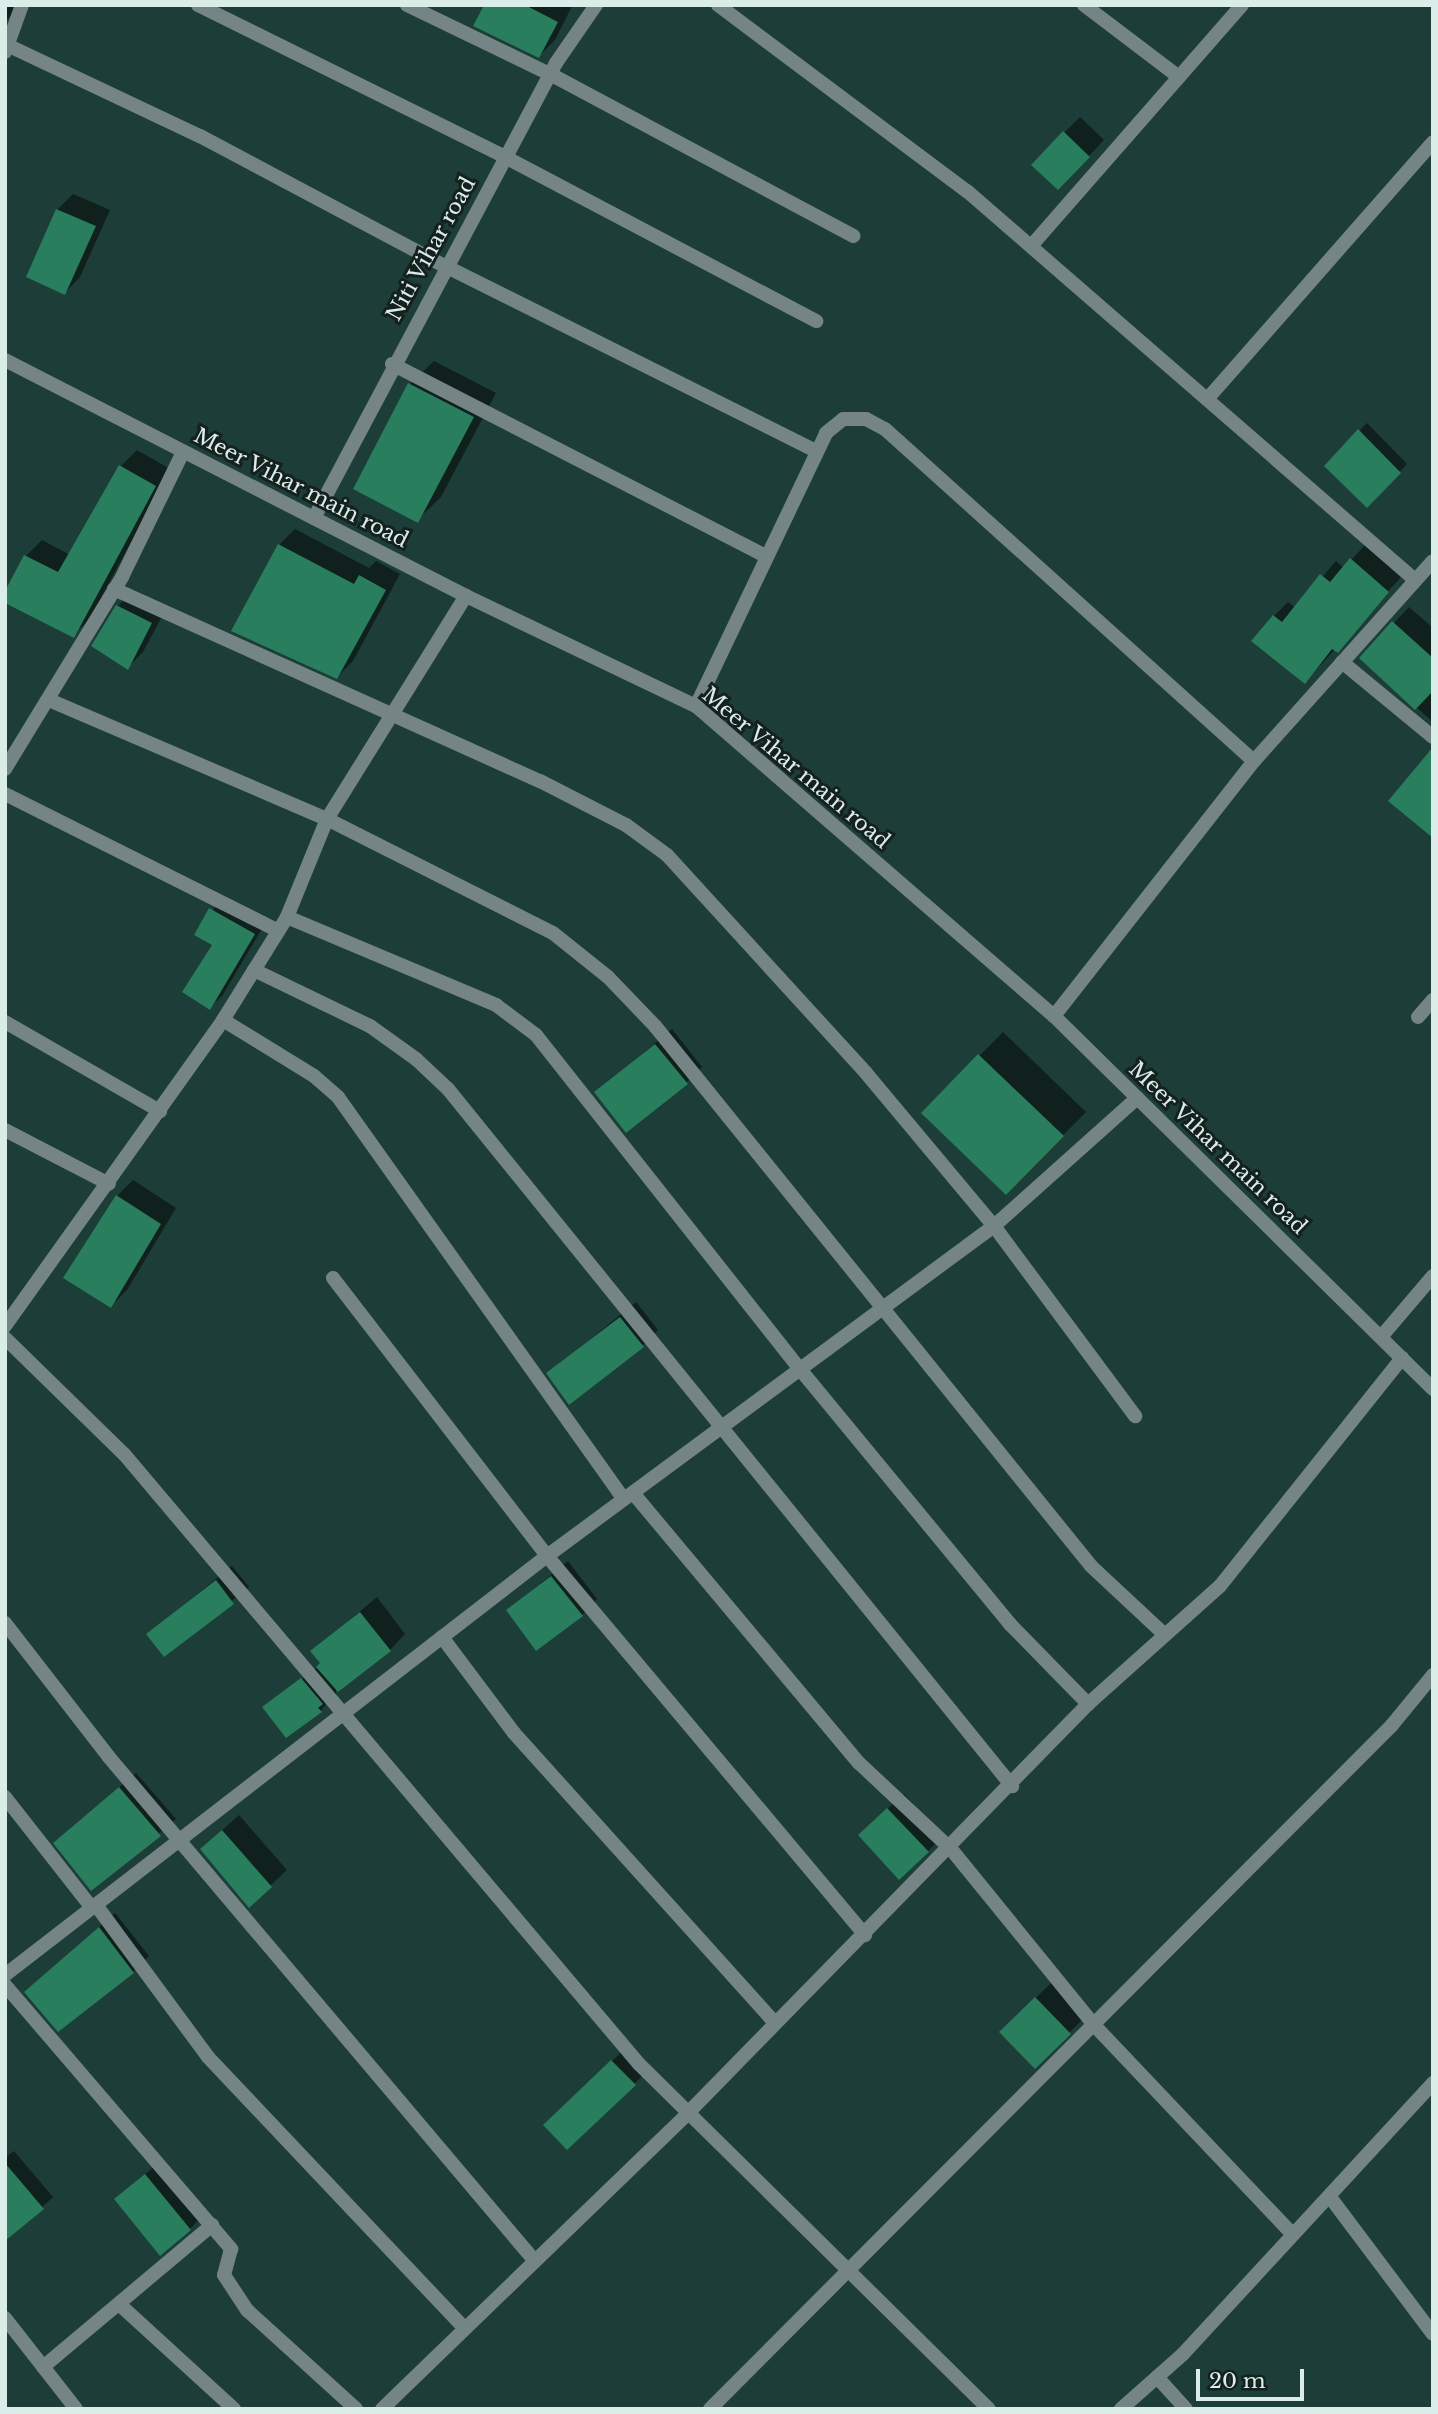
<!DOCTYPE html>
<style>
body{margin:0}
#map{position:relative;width:1438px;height:2414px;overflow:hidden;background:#1d3d38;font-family:"Libre Baskerville",serif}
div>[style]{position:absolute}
.shadow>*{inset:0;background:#0007}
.building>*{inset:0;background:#287e5d}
.street>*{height:14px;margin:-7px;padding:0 7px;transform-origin:7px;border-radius:7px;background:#758485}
span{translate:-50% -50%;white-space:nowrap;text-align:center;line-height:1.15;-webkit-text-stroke:6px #14211f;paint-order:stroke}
.street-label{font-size:21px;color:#dbede9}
.frame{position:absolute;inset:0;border:7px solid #dbede9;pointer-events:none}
.scale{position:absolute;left:1196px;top:2369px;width:108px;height:32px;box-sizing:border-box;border:4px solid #dbede9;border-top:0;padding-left:9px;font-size:21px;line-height:24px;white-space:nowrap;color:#dbede9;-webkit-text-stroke:5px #14211f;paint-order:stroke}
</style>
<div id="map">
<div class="shadow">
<div style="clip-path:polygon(5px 5px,20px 5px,5px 22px)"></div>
<div style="clip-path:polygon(486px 5px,571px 5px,572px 6px,555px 40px,539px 56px)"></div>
<div style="clip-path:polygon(1080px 117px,1104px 140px,1074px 172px,1064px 133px)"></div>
<div style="clip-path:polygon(73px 194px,110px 210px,80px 277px,65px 293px,57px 210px)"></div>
<div style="clip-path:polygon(434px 361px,496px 393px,441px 497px,417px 520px,410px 384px)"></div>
<div style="clip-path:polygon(1367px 423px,1407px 464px,1367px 505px,1326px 466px)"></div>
<div style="clip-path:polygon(137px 450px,170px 469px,89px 620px,73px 635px,26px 556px,42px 540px,70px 555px,121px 466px)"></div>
<div style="clip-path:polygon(295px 529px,369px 568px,376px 561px,400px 574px,353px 661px,337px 677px,279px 545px)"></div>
<div style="clip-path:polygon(1365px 545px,1402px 576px,1305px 682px,1274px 616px,1288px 602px,1296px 608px,1336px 561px,1344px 568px)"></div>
<div style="clip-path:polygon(134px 590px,167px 607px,143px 652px,128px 667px,93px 646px,118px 606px)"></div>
<div style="clip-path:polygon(1409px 607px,1433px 628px,1433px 722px,1361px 658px)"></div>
<div style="clip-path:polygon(223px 897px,266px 922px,222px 996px,210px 1007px,215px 944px,196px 934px)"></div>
<div style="clip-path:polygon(672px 1029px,702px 1067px,686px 1083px,596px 1092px)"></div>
<div style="clip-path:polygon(1003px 1032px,1086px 1112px,1006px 1193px,923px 1113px)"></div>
<div style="clip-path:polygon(133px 1180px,176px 1208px,127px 1290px,111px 1306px,117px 1196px)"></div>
<div style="clip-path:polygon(636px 1302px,658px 1330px,642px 1346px,549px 1373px)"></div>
<div style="clip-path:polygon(568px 1561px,597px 1599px,582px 1615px,508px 1610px)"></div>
<div style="clip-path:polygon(232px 1566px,249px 1587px,164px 1655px,148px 1634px)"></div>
<div style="clip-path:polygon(377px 1597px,405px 1634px,390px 1650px,336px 1688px,336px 1695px,320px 1711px,265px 1707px,319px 1666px,322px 1663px,313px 1651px)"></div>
<div style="clip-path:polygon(136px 1773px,176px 1819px,91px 1889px,71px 1828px)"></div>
<div style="clip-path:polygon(904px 1794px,943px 1836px,928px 1851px,876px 1819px)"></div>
<div style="clip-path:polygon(239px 1815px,287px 1870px,249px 1905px,218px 1834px)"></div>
<div style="clip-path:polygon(115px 1913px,149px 1956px,133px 1972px,26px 1992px)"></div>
<div style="clip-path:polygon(1051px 1983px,1085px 2017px,1035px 2067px,1001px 2032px)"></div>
<div style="clip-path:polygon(628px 2046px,650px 2068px,634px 2084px,561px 2109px)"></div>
<div style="clip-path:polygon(14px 2151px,53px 2197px,5px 2241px,5px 2158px)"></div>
<div style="clip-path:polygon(162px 2160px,205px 2213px,190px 2229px,116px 2199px)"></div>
</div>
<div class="building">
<div style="clip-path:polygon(484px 5px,525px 5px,558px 22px,539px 58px,473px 26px)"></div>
<div style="clip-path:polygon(1063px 131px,1090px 157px,1058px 190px,1031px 165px)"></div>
<div style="clip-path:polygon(56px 209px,96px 226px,65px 295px,26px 277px)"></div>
<div style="clip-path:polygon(408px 383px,474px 417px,418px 523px,353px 489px)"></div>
<div style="clip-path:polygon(1358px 429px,1401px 473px,1367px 508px,1324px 466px)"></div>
<div style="clip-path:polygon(119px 465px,156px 486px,74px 638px,5px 603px,5px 591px,24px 555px,58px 572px)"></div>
<div style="clip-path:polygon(278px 544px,354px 584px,359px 575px,386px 590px,337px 679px,231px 631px)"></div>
<div style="clip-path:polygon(1350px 558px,1389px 592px,1338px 653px,1332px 649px,1305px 684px,1251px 641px,1273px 615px,1282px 622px,1320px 574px,1330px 582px)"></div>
<div style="clip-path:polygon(116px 605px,152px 623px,128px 670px,91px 646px)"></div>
<div style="clip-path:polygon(1392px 621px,1433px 658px,1433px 691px,1415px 710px,1359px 658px)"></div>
<div style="clip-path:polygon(1433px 747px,1433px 838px,1388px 801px)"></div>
<div style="clip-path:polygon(209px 908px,255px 934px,210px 1010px,182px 992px,212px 945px,194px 935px)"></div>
<div style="clip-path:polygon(655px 1044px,688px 1084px,626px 1133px,594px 1092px)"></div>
<div style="clip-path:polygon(978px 1054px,1064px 1136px,1006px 1195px,921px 1113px)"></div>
<div style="clip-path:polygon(116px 1195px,161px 1224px,111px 1308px,63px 1278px)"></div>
<div style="clip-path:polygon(620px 1317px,644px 1347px,569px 1405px,546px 1373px)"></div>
<div style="clip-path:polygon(551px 1576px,583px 1616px,536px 1651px,506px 1610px)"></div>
<div style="clip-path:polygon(216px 1580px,234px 1604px,164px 1657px,146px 1634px)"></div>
<div style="clip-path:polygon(360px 1612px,391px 1651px,338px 1692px,316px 1667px,320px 1663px,310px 1651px)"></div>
<div style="clip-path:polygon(301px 1678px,323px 1704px,318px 1708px,322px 1712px,286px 1738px,262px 1707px)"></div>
<div style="clip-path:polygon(119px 1787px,161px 1836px,91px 1891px,53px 1843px)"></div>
<div style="clip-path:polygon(887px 1808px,929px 1852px,899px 1880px,858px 1835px)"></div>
<div style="clip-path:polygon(222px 1830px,272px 1887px,249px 1908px,200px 1849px)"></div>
<div style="clip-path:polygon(99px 1927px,134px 1973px,58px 2032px,24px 1992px)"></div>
<div style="clip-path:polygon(1035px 1997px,1071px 2034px,1035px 2069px,999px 2032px)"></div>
<div style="clip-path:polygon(611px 2060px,636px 2085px,567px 2150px,543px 2125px)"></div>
<div style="clip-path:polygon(5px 2163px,44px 2209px,5px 2241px)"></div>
<div style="clip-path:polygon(145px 2174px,191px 2230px,160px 2256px,114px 2199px)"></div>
</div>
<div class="street">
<div style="left:198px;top:5px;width:343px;rotate:26.3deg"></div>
<div style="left:505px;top:157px;width:352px;rotate:27.8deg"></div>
<div style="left:407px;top:5px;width:159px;rotate:25.8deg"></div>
<div style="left:550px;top:74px;width:344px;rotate:28.1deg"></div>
<div style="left:718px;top:5px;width:311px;rotate:36.8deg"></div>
<div style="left:967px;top:191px;width:593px;rotate:40.97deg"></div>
<div style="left:1084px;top:5px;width:119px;rotate:37.2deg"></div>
<div style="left:5px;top:44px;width:216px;rotate:25.3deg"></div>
<div style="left:200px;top:136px;width:277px;rotate:28deg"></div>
<div style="left:445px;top:266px;width:415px;rotate:26.5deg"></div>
<div style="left:5px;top:52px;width:50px;rotate:-70.1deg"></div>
<div style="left:1032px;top:245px;width:319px;rotate:-48.8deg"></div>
<div style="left:5px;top:360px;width:518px;rotate:27.11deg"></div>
<div style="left:466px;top:596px;width:255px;rotate:25.6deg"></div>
<div style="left:696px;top:706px;width:474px;rotate:40.9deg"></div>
<div style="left:1054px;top:1016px;width:532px;rotate:44.54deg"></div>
<div style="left:392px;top:364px;width:420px;rotate:27.2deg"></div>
<div style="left:1209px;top:397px;width:339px;rotate:-48.7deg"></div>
<div style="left:314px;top:518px;width:515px;rotate:-61.99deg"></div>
<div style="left:556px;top:63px;width:70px;rotate:-55.4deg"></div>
<div style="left:114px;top:589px;width:467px;rotate:24.3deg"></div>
<div style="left:540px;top:781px;width:97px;rotate:27.1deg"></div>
<div style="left:626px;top:825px;width:51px;rotate:36.2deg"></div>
<div style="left:667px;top:855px;width:295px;rotate:47.6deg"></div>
<div style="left:866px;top:1073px;width:199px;rotate:50.1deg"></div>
<div style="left:994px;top:1226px;width:237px;rotate:53.4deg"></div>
<div style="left:1342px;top:662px;width:118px;rotate:39.5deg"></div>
<div style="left:49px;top:700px;width:302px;rotate:23.2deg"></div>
<div style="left:327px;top:819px;width:253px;rotate:26.8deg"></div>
<div style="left:553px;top:933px;width:70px;rotate:38.7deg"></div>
<div style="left:608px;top:977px;width:68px;rotate:46.2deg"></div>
<div style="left:655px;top:1026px;width:694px;rotate:51.08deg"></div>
<div style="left:1091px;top:1566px;width:101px;rotate:43deg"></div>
<div style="left:696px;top:706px;width:302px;rotate:-64.5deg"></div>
<div style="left:826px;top:433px;width:22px;rotate:-39deg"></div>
<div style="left:843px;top:419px;width:23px"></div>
<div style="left:866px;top:419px;width:21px;rotate:28deg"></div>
<div style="left:885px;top:429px;width:496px;rotate:42deg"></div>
<div style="left:5px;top:769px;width:225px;rotate:-58.6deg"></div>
<div style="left:122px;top:577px;width:139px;rotate:-64deg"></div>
<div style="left:5px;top:794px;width:305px;rotate:26.6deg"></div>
<div style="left:287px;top:917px;width:227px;rotate:22.8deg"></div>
<div style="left:496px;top:1005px;width:50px;rotate:36.9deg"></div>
<div style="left:536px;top:1035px;width:424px;rotate:51.7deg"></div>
<div style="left:799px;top:1368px;width:332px;rotate:50.5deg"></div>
<div style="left:1010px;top:1624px;width:112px;rotate:45.7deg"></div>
<div style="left:254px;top:970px;width:129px;rotate:25.8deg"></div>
<div style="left:370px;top:1026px;width:57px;rotate:35.7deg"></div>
<div style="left:416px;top:1059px;width:44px;rotate:43.2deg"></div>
<div style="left:448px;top:1089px;width:897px;rotate:51.02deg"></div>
<div style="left:1054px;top:1016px;width:324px;rotate:-51.9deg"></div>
<div style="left:1254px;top:761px;width:268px;rotate:-48.2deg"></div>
<div style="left:1418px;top:1017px;width:23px;rotate:-49deg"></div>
<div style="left:223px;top:1020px;width:107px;rotate:31.6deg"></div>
<div style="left:314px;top:1076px;width:32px;rotate:41deg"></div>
<div style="left:338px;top:1097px;width:493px;rotate:54.6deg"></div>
<div style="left:5px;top:1022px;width:179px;rotate:29.9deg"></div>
<div style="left:5px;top:1130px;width:117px;rotate:27.4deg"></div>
<div style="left:333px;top:1278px;width:351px;rotate:52.4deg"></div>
<div style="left:547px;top:1556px;width:495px;rotate:50deg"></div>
<div style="left:5px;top:1326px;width:376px;rotate:-54.5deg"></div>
<div style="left:223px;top:1020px;width:121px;rotate:-58.1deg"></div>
<div style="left:287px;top:917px;width:106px;rotate:-67.8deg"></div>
<div style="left:327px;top:819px;width:263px;rotate:-58.1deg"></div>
<div style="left:1381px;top:1337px;width:80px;rotate:-49.6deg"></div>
<div style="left:5px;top:1338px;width:166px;rotate:44.3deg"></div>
<div style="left:124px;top:1454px;width:798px;rotate:49.83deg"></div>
<div style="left:639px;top:2064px;width:491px;rotate:44.6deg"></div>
<div style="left:633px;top:1493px;width:352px;rotate:50.1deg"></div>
<div style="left:859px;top:1763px;width:126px;rotate:43.1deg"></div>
<div style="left:951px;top:1849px;width:227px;rotate:50.9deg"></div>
<div style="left:1094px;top:2025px;width:289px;rotate:46.5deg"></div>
<div style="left:5px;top:1623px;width:168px;rotate:52.2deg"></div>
<div style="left:108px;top:1756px;width:659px;rotate:49.8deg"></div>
<div style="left:442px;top:1637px;width:120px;rotate:53.1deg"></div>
<div style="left:514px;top:1733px;width:390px;rotate:48deg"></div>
<div style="left:5px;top:1797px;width:141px;rotate:51.9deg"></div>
<div style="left:96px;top:1905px;width:189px;rotate:53.6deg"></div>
<div style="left:208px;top:2057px;width:373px;rotate:46.6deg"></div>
<div style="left:5px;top:1975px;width:685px;rotate:-37.71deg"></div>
<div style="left:547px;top:1556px;width:556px;rotate:-36.44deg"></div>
<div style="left:994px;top:1226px;width:192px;rotate:-41.8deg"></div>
<div style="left:5px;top:1985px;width:348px;rotate:49.4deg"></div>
<div style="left:231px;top:2249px;width:27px;rotate:105deg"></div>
<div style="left:224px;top:2275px;width:42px;rotate:56.7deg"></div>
<div style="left:247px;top:2310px;width:147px;rotate:42.2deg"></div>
<div style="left:1330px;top:2197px;width:171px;rotate:53.1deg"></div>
<div style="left:119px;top:2304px;width:156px;rotate:42.4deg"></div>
<div style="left:5px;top:2318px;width:115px;rotate:52deg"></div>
<div style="left:43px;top:2367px;width:221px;rotate:-40deg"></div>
<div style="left:1157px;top:2377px;width:43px;rotate:47.8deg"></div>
<div style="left:382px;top:2409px;width:426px;rotate:-44deg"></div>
<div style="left:688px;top:2113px;width:572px;rotate:-45.64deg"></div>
<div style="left:1088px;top:1704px;width:177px;rotate:-41.8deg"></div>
<div style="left:1220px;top:1586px;width:292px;rotate:-51.4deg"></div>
<div style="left:710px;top:2409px;width:966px;rotate:-45.08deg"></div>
<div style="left:1392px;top:1725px;width:65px;rotate:-50.6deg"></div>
<div style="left:1121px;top:2409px;width:83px;rotate:-41.6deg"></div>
<div style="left:1183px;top:2354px;width:369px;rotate:-47.3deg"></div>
</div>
<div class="street-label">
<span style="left:431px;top:249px;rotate:-61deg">Niti Vihar road</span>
<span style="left:301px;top:488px;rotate:27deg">Meer Vihar main road</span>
<span style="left:796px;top:768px;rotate:40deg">Meer Vihar main road</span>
<span style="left:1218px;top:1148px;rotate:44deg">Meer Vihar main road</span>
</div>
<div class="frame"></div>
<div class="scale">20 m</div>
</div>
